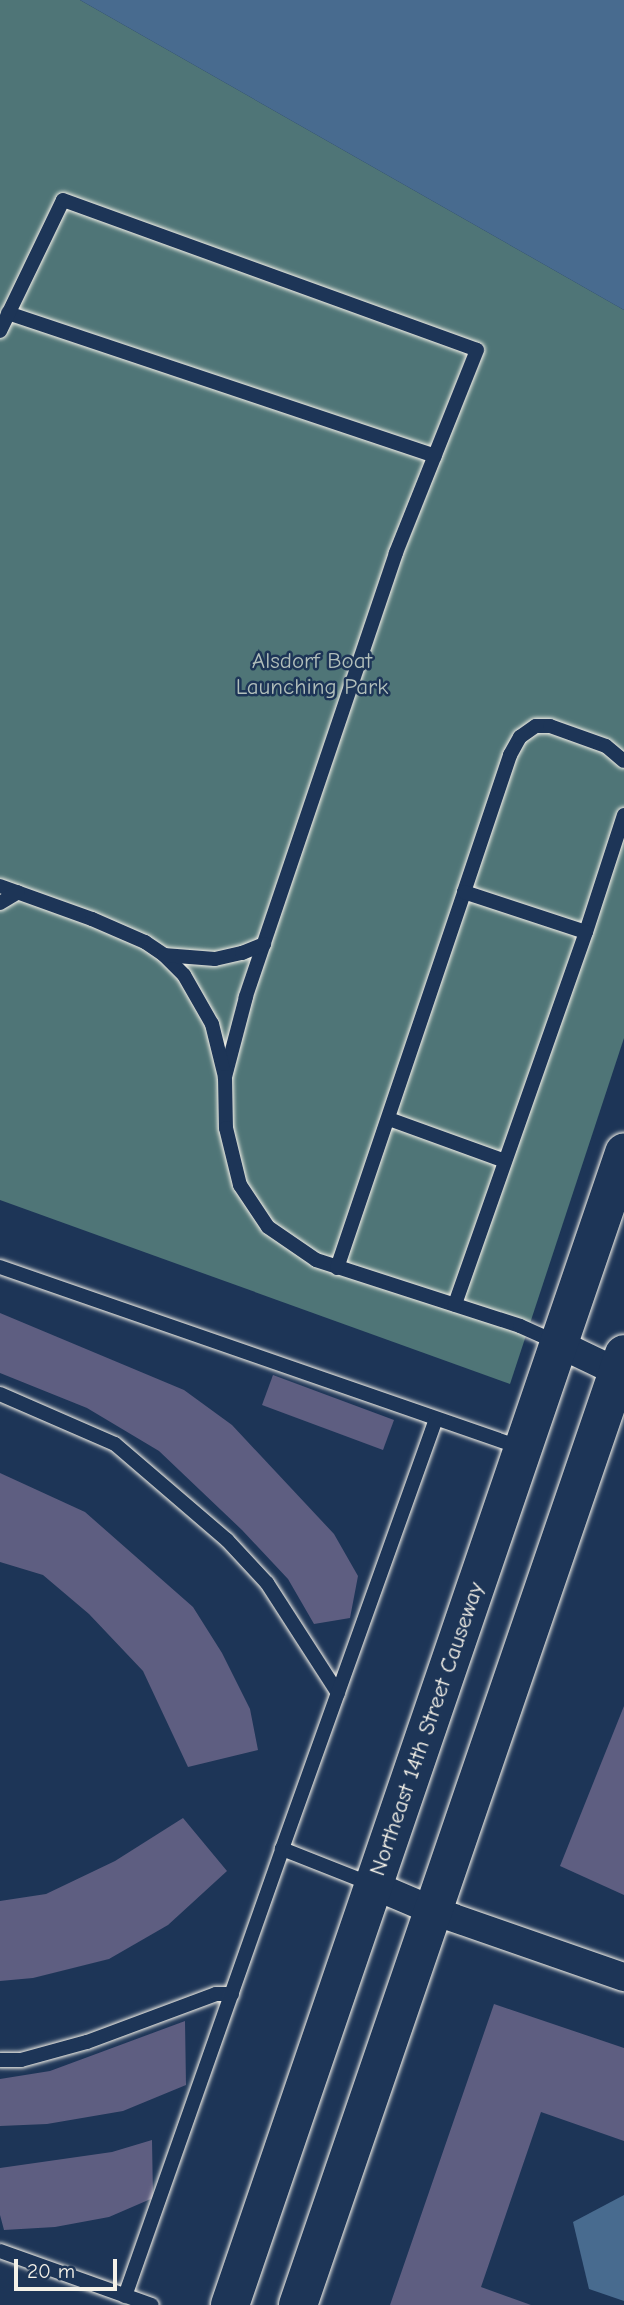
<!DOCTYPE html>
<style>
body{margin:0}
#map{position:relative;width:624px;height:2305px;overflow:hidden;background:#1d3557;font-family:"Comic Neue",sans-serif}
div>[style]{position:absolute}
.green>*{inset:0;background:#4f7577}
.water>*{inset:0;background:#486b8f}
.building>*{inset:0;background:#5e5e81}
.roads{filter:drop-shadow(0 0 2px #f4f1e8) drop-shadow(0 0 2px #f4f1e8)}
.lane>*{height:14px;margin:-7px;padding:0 7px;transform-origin:7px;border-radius:7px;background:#1d3557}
.street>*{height:28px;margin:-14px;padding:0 14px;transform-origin:14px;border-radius:14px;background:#1d3557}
.secondary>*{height:38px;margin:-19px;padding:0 19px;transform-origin:19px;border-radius:19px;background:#1d3557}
span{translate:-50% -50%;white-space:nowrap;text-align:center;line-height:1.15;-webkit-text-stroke:5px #1d3557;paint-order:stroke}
.park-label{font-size:23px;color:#b2bfbb}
.street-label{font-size:23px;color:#f4f1e8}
.scale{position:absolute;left:14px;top:2259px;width:103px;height:32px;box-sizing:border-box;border:4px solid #f4f1e8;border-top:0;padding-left:9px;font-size:21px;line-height:24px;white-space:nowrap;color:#f4f1e8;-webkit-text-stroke:5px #1d3557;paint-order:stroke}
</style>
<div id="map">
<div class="green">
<div style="clip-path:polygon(0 0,80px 0,624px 310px,624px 1038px,510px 1384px,0 1200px)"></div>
</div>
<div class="water">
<div style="clip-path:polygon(80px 0,624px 0,624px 310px)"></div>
<div style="clip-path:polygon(624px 2195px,624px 2301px,589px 2289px,573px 2222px)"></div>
</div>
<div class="building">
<div style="clip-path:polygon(0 1313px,184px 1390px,232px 1425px,334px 1534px,358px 1576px,350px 1618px,314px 1624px,288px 1579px,242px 1530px,159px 1451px,87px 1408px,0 1373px)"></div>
<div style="clip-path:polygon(273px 1375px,394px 1420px,383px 1450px,262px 1405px)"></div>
<div style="clip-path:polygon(0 1473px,85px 1512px,193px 1607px,222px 1653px,250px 1709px,258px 1750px,188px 1767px,143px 1671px,89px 1614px,43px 1575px,0 1562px)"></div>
<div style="clip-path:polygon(624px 1706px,624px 1895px,560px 1866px)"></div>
<div style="clip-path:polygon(183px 1818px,227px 1871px,168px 1925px,109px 1959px,33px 1978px,0 1981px,0 1901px,46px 1894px,115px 1861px)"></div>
<div style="clip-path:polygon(494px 2004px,624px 2048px,624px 2141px,541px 2112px,481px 2287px,531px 2305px,390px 2305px)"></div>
<div style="clip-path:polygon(185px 2021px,186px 2085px,123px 2111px,47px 2124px,0 2126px,0 2079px,50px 2071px)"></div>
<div style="clip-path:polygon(152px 2140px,153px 2198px,109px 2217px,55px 2227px,4px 2230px,0 2215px,0 2168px,112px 2152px)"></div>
</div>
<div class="roads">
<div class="lane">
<div style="left:8px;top:313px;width:450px;rotate:18.5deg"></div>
<div style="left:0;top:331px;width:145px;rotate:-64.3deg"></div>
<div style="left:63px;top:200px;width:440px;rotate:19.9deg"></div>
<div style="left:477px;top:350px;width:219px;rotate:111.8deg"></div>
<div style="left:396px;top:553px;width:469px;rotate:108.7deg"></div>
<div style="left:246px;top:997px;width:83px;rotate:104.7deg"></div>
<div style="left:0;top:886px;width:98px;rotate:19.7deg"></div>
<div style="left:92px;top:919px;width:58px;rotate:23.5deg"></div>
<div style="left:145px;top:942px;width:23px;rotate:34deg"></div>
<div style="left:164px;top:955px;width:28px;rotate:45deg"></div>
<div style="left:184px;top:975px;width:56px;rotate:60.3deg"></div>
<div style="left:212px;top:1024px;width:55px;rotate:76.2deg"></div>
<div style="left:225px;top:1077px;width:51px;rotate:88.9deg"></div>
<div style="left:226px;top:1128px;width:59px;rotate:76.2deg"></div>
<div style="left:240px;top:1185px;width:50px;rotate:56.3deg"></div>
<div style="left:268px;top:1227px;width:58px;rotate:34.5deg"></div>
<div style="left:316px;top:1260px;width:214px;rotate:17.9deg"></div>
<div style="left:520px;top:1326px;width:42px;rotate:24.1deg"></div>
<div style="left:464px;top:892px;width:145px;rotate:-71.4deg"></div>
<div style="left:510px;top:755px;width:21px;rotate:-61deg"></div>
<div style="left:520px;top:737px;width:19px;rotate:-35deg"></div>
<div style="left:536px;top:726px;width:14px"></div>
<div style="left:550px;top:726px;width:59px;rotate:19.7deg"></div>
<div style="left:606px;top:746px;width:23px;rotate:40deg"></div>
<div style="left:0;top:903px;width:21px;rotate:-31deg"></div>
<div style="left:586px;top:932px;width:123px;rotate:-72deg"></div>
<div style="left:164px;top:955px;width:51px;rotate:4.5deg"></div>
<div style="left:215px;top:959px;width:28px;rotate:-13deg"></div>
<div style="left:242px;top:953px;width:24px;rotate:-22deg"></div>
<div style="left:389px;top:1119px;width:123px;rotate:19.9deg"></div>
<div style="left:0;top:1267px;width:552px;rotate:19.12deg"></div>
<div style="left:337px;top:1268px;width:397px;rotate:-71.3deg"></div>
<div style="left:464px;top:892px;width:128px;rotate:18.2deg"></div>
<div style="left:586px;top:932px;width:395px;rotate:109.4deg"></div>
<div style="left:0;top:1394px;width:125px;rotate:23.5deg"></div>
<div style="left:115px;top:1444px;width:148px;rotate:40.6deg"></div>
<div style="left:227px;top:1540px;width:59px;rotate:47.1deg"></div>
<div style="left:267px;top:1583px;width:131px;rotate:57.2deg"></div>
<div style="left:371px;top:1884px;width:96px;rotate:-158.5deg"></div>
<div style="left:282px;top:1849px;width:457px;rotate:-70.3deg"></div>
<div style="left:0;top:2060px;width:21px"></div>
<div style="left:21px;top:2060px;width:68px;rotate:-15.3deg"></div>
<div style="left:87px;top:2042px;width:138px;rotate:-20.4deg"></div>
<div style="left:216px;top:1994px;width:16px"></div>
<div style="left:0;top:2251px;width:161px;rotate:19.6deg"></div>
<div style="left:125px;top:2296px;width:474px;rotate:-70.6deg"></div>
</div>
<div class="street">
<div style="left:559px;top:1344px;width:72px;rotate:25.5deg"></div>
<div style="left:373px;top:1885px;width:66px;rotate:23.1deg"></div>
<div style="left:434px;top:1911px;width:201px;rotate:19.2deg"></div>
</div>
<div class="secondary">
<div style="left:230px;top:2305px;width:1218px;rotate:-71.12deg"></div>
<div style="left:298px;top:2305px;width:1005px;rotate:-71.08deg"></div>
</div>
</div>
<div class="park-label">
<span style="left:312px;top:674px">Alsdorf Boat<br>Launching Park</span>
</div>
<div class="street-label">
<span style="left:427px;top:1729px;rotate:-71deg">Northeast 14th Street Causeway</span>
</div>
<div class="scale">20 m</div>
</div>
